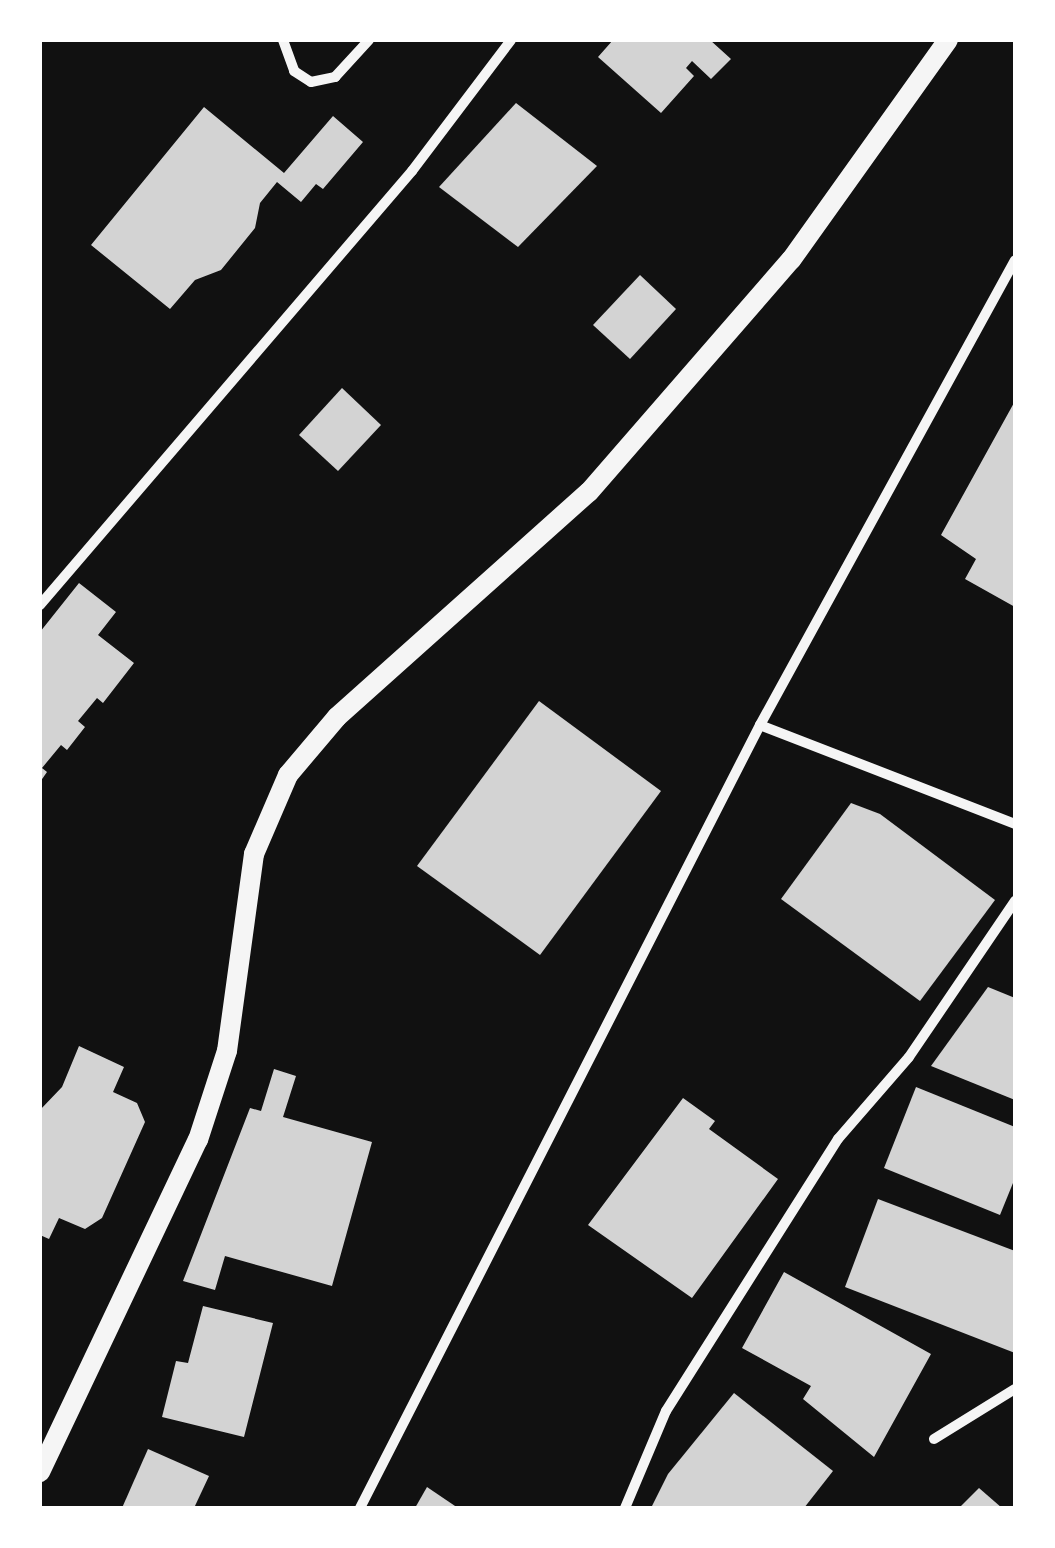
<!DOCTYPE html>
<style>
body{margin:0}
#map{position:relative;width:1055px;height:1548px;overflow:hidden;background:#111;font-family:"Libre Baskerville",serif}
div>[style]{position:absolute}
.building>*{inset:0;background:#d3d3d3}
.minor>*{height:10px;margin:-5px;padding:0 5px;transform-origin:5px;border-radius:5px;background:#f5f5f5}
.secondary>*{height:20px;margin:-10px;padding:0 10px;transform-origin:10px;border-radius:10px;background:#f5f5f5}
span{translate:-50% -50%;white-space:nowrap;text-align:center;line-height:1.15;-webkit-text-stroke:10px #fff;paint-order:stroke}
.frame{position:absolute;inset:0;border:42px solid #fff;pointer-events:none}
</style>
<div id="map">
<div class="building">
<div style="clip-path:polygon(613px 40px,710px 40px,731px 59px,711px 79px,692px 61px,686px 68px,694px 76px,661px 113px,598px 57px)"></div>
<div style="clip-path:polygon(516px 103px,597px 166px,518px 247px,439px 187px)"></div>
<div style="clip-path:polygon(204px 107px,284px 173px,333px 116px,363px 142px,323px 189px,316px 184px,301px 202px,277px 182px,260px 203px,255px 228px,221px 270px,195px 280px,170px 309px,91px 245px)"></div>
<div style="clip-path:polygon(640px 275px,676px 309px,630px 359px,593px 325px)"></div>
<div style="clip-path:polygon(342px 388px,381px 425px,338px 471px,299px 435px)"></div>
<div style="clip-path:polygon(1015px 401px,1015px 607px,965px 579px,976px 559px,941px 535px)"></div>
<div style="clip-path:polygon(79px 583px,116px 612px,98px 635px,134px 663px,103px 703px,97px 698px,78px 721px,85px 727px,67px 750px,61px 745px,42px 768px,47px 772px,40px 782px,40px 632px)"></div>
<div style="clip-path:polygon(539px 701px,661px 791px,540px 955px,417px 866px)"></div>
<div style="clip-path:polygon(851px 803px,880px 814px,995px 900px,920px 1001px,781px 899px)"></div>
<div style="clip-path:polygon(988px 987px,1015px 998px,1015px 1100px,931px 1066px)"></div>
<div style="clip-path:polygon(79px 1046px,124px 1067px,113px 1092px,137px 1103px,145px 1122px,102px 1218px,85px 1229px,59px 1218px,49px 1239px,40px 1235px,40px 1110px,62px 1087px)"></div>
<div style="clip-path:polygon(274px 1069px,296px 1076px,283px 1117px,372px 1142px,332px 1286px,225px 1256px,215px 1290px,183px 1281px,250px 1108px,261px 1111px)"></div>
<div style="clip-path:polygon(916px 1087px,1015px 1127px,1015px 1178px,1000px 1215px,884px 1168px)"></div>
<div style="clip-path:polygon(683px 1098px,715px 1121px,709px 1129px,778px 1179px,692px 1298px,588px 1225px)"></div>
<div style="clip-path:polygon(878px 1199px,1015px 1251px,1015px 1353px,845px 1287px)"></div>
<div style="clip-path:polygon(784px 1272px,931px 1354px,874px 1457px,803px 1399px,811px 1386px,742px 1348px)"></div>
<div style="clip-path:polygon(203px 1306px,273px 1323px,244px 1437px,162px 1417px,176px 1361px,188px 1363px)"></div>
<div style="clip-path:polygon(734px 1393px,833px 1471px,804px 1508px,651px 1508px,668px 1474px)"></div>
<div style="clip-path:polygon(148px 1449px,209px 1476px,194px 1508px,122px 1508px)"></div>
<div style="clip-path:polygon(427px 1487px,458px 1508px,415px 1508px)"></div>
<div style="clip-path:polygon(979px 1488px,1002px 1508px,959px 1508px)"></div>
</div>
<div class="minor">
<div style="left:283px;top:40px;width:33px;rotate:70deg"></div>
<div style="left:294px;top:71px;width:20px;rotate:33deg"></div>
<div style="left:311px;top:82px;width:25px;rotate:-12deg"></div>
<div style="left:335px;top:77px;width:50px;rotate:-47.4deg"></div>
<div style="left:40px;top:605px;width:572px;rotate:-49.4deg"></div>
<div style="left:412px;top:171px;width:164px;rotate:-52.9deg"></div>
<div style="left:760px;top:725px;width:274px;rotate:21.2deg"></div>
<div style="left:934px;top:1439px;width:95px;rotate:-31.7deg"></div>
<div style="left:360px;top:1508px;width:879px;rotate:-62.94deg"></div>
<div style="left:760px;top:725px;width:530px;rotate:-61.26deg"></div>
<div style="left:625px;top:1508px;width:105px;rotate:-67.1deg"></div>
<div style="left:666px;top:1411px;width:322px;rotate:-57.7deg"></div>
<div style="left:838px;top:1139px;width:108px;rotate:-49.1deg"></div>
<div style="left:909px;top:1057px;width:189px;rotate:-55.8deg"></div>
</div>
<div class="secondary">
<div style="left:40px;top:1472px;width:368px;rotate:-64.6deg"></div>
<div style="left:198px;top:1140px;width:94px;rotate:-72deg"></div>
<div style="left:227px;top:1051px;width:199px;rotate:-82.2deg"></div>
<div style="left:254px;top:854px;width:86px;rotate:-66.7deg"></div>
<div style="left:288px;top:775px;width:76px;rotate:-49.8deg"></div>
<div style="left:337px;top:717px;width:338px;rotate:-41.8deg"></div>
<div style="left:589px;top:492px;width:308px;rotate:-49deg"></div>
<div style="left:791px;top:260px;width:270px;rotate:-54.5deg"></div>
</div>
<div class="frame"></div>
</div>
